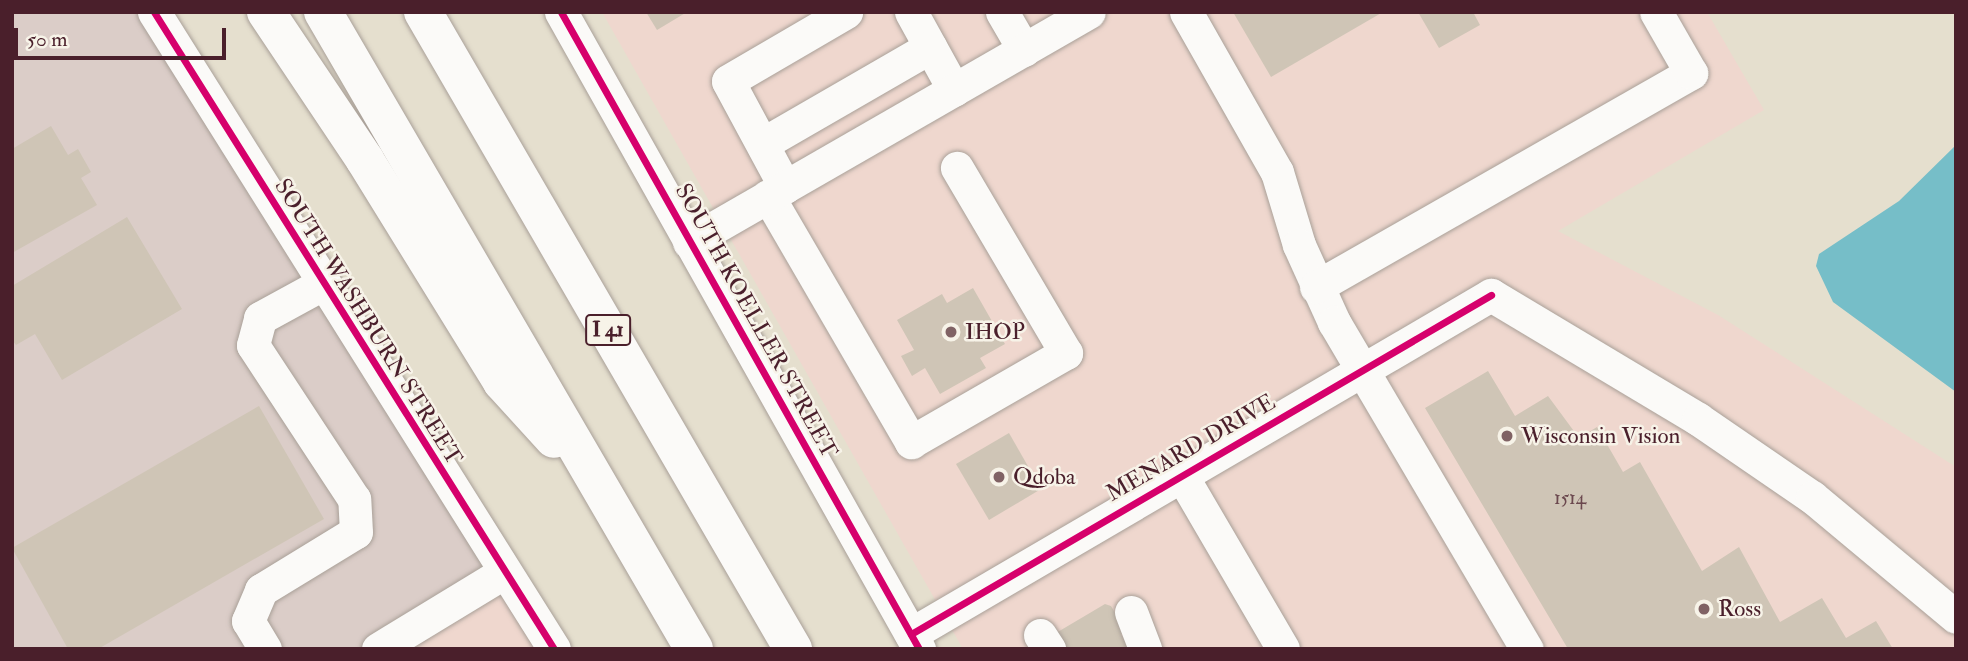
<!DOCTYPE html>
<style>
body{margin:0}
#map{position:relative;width:1968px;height:661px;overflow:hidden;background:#e5dfce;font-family:"IM FELL Double Pica",serif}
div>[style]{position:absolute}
.built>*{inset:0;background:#efd7ce}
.industrial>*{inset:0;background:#dbcdc8}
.water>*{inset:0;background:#76bec8}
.building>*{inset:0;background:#cfc5b6}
.roads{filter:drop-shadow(0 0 2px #a9a098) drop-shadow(0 0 2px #a9a098)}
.minor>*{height:33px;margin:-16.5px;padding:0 16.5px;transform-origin:16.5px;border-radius:16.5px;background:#fbfaf8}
.highway>*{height:38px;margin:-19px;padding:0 19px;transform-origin:19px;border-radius:19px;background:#fbfaf8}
.cycleway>*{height:7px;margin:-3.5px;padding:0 3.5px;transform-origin:3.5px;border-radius:3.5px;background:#d6006c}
.dots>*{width:19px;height:19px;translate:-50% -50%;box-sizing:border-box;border:4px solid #f7f3e8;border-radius:50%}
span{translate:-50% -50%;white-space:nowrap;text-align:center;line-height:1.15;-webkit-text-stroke:5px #f7f3e8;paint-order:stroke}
.number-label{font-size:19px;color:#6b484e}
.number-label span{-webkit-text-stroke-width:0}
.shield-label span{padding:2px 5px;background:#f7f3e8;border:2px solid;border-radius:5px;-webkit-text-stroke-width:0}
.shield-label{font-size:21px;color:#4a1f2b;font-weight:700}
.street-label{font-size:23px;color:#4a1f2b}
.poi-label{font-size:23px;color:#4a1f2b}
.left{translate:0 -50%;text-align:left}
.frame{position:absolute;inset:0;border:14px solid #4a1f2b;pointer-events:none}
.scale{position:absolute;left:14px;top:28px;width:212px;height:32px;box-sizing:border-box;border:4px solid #4a1f2b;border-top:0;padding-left:9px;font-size:21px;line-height:24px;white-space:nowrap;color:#4a1f2b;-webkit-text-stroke:5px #f7f3e8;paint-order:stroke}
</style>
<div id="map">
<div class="built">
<div style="clip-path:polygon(602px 12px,1707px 12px,1764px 110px,1558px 231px,1718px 315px,1956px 467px,1956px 649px,963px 649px)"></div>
<div style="clip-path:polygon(503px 573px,554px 649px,378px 649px)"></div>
</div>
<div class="industrial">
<div style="clip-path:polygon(12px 12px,154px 12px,503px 573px,378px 649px,12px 649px)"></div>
</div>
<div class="water">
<div style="clip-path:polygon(1956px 145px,1956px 392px,1833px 302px,1816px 266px,1819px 254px,1899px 201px)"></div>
</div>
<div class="building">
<div style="clip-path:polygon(646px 12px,687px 12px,657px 30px)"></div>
<div style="clip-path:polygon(1233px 12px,1383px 12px,1271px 77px)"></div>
<div style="clip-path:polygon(1418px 12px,1473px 12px,1480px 25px,1439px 48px)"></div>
<div style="clip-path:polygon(51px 126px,68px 155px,78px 149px,91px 172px,81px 178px,97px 205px,12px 253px,12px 149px)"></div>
<div style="clip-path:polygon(127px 217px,182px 309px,62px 380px,35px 334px,16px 345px,12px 340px,12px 286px)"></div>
<div style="clip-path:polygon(973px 288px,1005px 344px,980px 358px,986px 368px,940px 394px,925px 368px,912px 376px,901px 356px,914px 350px,897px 320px,942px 294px,947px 303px)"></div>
<div style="clip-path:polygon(1488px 371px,1515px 416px,1548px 396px,1579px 438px,1597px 427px,1623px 472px,1640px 462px,1702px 571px,1739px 547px,1780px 622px,1822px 598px,1846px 638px,1876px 621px,1893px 649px,1568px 649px,1425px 408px)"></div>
<div style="clip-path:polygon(259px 406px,324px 519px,98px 649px,68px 649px,12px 548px)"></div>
<div style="clip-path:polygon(1009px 433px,1041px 489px,989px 520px,956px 464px)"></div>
<div style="clip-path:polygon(1105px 604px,1111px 606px,1126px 632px,1121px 634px,1125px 641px,1138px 649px,1065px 649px,1056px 633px)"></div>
</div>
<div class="roads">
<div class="minor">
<div style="left:154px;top:12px;width:752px;rotate:57.87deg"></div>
<div style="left:561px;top:12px;width:731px;rotate:60.66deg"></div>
<div style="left:911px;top:12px;width:89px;rotate:61.1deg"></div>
<div style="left:1002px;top:12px;width:44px;rotate:59.9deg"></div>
<div style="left:1186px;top:12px;width:184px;rotate:60.4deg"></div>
<div style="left:1277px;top:172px;width:76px;rotate:73.2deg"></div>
<div style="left:1299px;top:245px;width:85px;rotate:65.6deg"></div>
<div style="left:1334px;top:322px;width:380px;rotate:59.5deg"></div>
<div style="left:764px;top:143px;width:192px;rotate:-30deg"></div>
<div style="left:785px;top:187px;width:120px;rotate:-118.3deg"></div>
<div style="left:728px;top:81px;width:137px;rotate:-30.3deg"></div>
<div style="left:768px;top:196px;width:285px;rotate:59.8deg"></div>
<div style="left:911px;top:442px;width:179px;rotate:-29.9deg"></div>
<div style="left:1066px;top:353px;width:215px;rotate:-120.5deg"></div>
<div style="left:689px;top:242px;width:461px;rotate:-29.9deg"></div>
<div style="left:1316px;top:287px;width:432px;rotate:-29.7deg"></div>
<div style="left:1691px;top:73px;width:70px;rotate:-119.8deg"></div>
<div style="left:1182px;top:476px;width:200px;rotate:59.7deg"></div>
<div style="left:1131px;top:612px;width:40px;rotate:69deg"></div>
<div style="left:911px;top:634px;width:672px;rotate:-30.31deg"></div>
<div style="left:1491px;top:295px;width:241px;rotate:30.9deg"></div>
<div style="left:1698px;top:419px;width:138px;rotate:34.4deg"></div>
<div style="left:1812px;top:497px;width:187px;rotate:39.8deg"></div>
<div style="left:1040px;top:635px;width:17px;rotate:57deg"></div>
<div style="left:265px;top:649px;width:33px;rotate:-121deg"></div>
<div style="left:248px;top:621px;width:34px;rotate:-67deg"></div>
<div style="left:261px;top:590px;width:111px;rotate:-31.4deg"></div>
<div style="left:356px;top:532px;width:33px;rotate:-93deg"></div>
<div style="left:354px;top:499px;width:184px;rotate:-123.3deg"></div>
<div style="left:253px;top:345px;width:28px;rotate:-75deg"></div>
<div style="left:260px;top:318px;width:71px;rotate:-28.7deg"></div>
<div style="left:378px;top:649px;width:146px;rotate:-31.3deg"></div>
</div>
<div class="highway">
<div style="left:266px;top:12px;width:178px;rotate:56.2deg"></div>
<div style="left:365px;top:160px;width:261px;rotate:58.3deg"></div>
<div style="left:502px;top:382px;width:77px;rotate:47.6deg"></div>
<div style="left:323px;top:12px;width:737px;rotate:59.78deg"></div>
<div style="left:423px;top:12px;width:737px;rotate:59.85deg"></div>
</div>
</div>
<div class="cycleway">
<div style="left:154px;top:12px;width:752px;rotate:57.87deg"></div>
<div style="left:561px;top:12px;width:731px;rotate:60.66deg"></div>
<div style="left:911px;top:634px;width:672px;rotate:-30.31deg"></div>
</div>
<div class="dots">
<div style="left:951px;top:332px;background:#806264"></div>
<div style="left:1507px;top:436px;background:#806264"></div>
<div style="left:999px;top:477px;background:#806264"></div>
<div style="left:1704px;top:609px;background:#806264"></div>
</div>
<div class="number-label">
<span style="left:1570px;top:499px">1514</span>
</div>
<div class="shield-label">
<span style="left:608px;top:330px">I 41</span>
</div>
<div class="street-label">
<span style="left:756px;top:321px;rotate:61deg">SOUTH KOELLER STREET</span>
<span style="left:368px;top:322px;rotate:58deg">SOUTH WASHBURN STREET</span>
<span style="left:1191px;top:448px;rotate:-30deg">MENARD DRIVE</span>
</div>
<div class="poi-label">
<span class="left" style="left:965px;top:332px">IHOP</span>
<span class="left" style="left:1521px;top:436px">Wisconsin Vision</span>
<span class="left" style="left:1013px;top:477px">Qdoba</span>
<span class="left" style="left:1718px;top:609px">Ross</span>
</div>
<div class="frame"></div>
<div class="scale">50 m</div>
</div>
